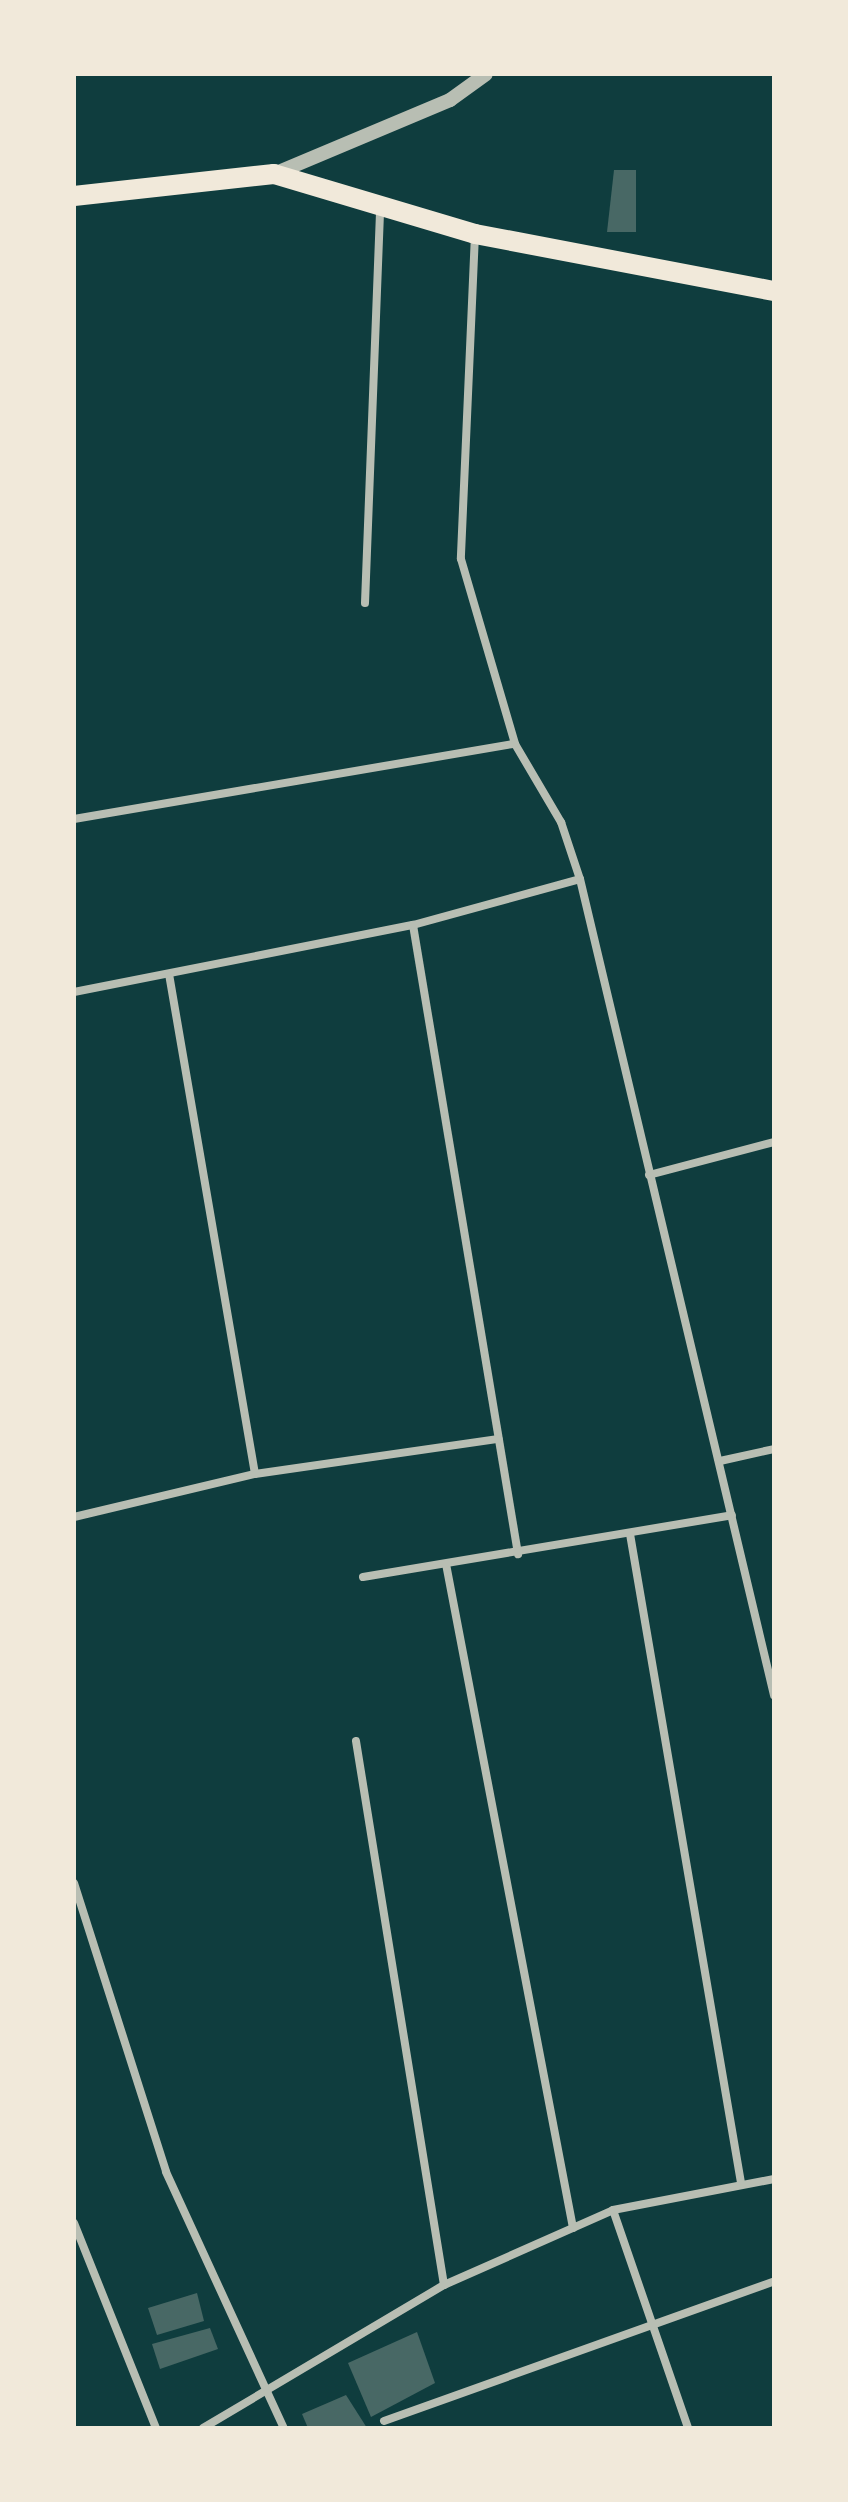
<!DOCTYPE html>
<style>
body{margin:0}
#map{position:relative;width:848px;height:2502px;overflow:hidden;background:#0f3d3e;font-family:"Playfair Display",serif}
div>[style]{position:absolute}
.building>*{inset:0;background:#486865}
.minor>*{height:8px;margin:-4px;padding:0 4px;transform-origin:4px;border-radius:4px;background:#b8beb3}
.tertiary>*{height:14px;margin:-7px;padding:0 7px;transform-origin:7px;border-radius:7px;background:#b8beb3}
.primary>*{height:20px;margin:-10px;padding:0 10px;transform-origin:10px;border-radius:10px;background:#f1e9da}
span{translate:-50% -50%;white-space:nowrap;text-align:center;line-height:1.15;-webkit-text-stroke:8px #f1e9da;paint-order:stroke}
.frame{position:absolute;inset:0;border:76px solid #f1e9da;pointer-events:none}
</style>
<div id="map">
<div class="building">
<div style="clip-path:polygon(614px 170px,636px 170px,636px 232px,607px 232px)"></div>
<div style="clip-path:polygon(197px 2293px,204px 2321px,157px 2335px,148px 2308px)"></div>
<div style="clip-path:polygon(210px 2328px,218px 2349px,160px 2369px,152px 2344px)"></div>
<div style="clip-path:polygon(417px 2332px,435px 2383px,371px 2417px,348px 2363px)"></div>
<div style="clip-path:polygon(346px 2395px,367px 2428px,308px 2428px,302px 2414px)"></div>
</div>
<div class="minor">
<div style="left:475px;top:234px;width:325px;rotate:92.5deg"></div>
<div style="left:461px;top:559px;width:193px;rotate:73.7deg"></div>
<div style="left:515px;top:744px;width:91px;rotate:59.5deg"></div>
<div style="left:561px;top:822px;width:60px;rotate:71.6deg"></div>
<div style="left:580px;top:879px;width:839px;rotate:76.63deg"></div>
<div style="left:365px;top:603px;width:395px;rotate:-87.8deg"></div>
<div style="left:74px;top:819px;width:447px;rotate:-9.7deg"></div>
<div style="left:413px;top:925px;width:638px;rotate:80.52deg"></div>
<div style="left:169px;top:974px;width:507px;rotate:80.24deg"></div>
<div style="left:74px;top:992px;width:346px;rotate:-11.2deg"></div>
<div style="left:413px;top:925px;width:173px;rotate:-15.4deg"></div>
<div style="left:649px;top:1175px;width:129px;rotate:-14.8deg"></div>
<div style="left:720px;top:1461px;width:55px;rotate:-12.5deg"></div>
<div style="left:74px;top:1517px;width:186px;rotate:-13.4deg"></div>
<div style="left:255px;top:1474px;width:246px;rotate:-8.2deg"></div>
<div style="left:630px;top:1534px;width:658px;rotate:80.29deg"></div>
<div style="left:446px;top:1564px;width:676px;rotate:79.17deg"></div>
<div style="left:363px;top:1577px;width:374px;rotate:-9.5deg"></div>
<div style="left:74px;top:1883px;width:303px;rotate:72.3deg"></div>
<div style="left:166px;top:2172px;width:282px;rotate:65.3deg"></div>
<div style="left:613px;top:2210px;width:231px;rotate:71deg"></div>
<div style="left:74px;top:2223px;width:221px;rotate:68.2deg"></div>
<div style="left:444px;top:2285px;width:185px;rotate:-23.9deg"></div>
<div style="left:613px;top:2210px;width:164px;rotate:-10.9deg"></div>
<div style="left:384px;top:2421px;width:414px;rotate:-19.7deg"></div>
<div style="left:203px;top:2428px;width:280px;rotate:-30.7deg"></div>
<div style="left:444px;top:2285px;width:551px;rotate:-99.19deg"></div>
</div>
<div class="tertiary">
<div style="left:274px;top:174px;width:191px;rotate:-22.8deg"></div>
<div style="left:450px;top:100px;width:44px;rotate:-35.8deg"></div>
</div>
<div class="primary">
<div style="left:74px;top:196px;width:201px;rotate:-6.3deg"></div>
<div style="left:274px;top:174px;width:210px;rotate:16.6deg"></div>
<div style="left:475px;top:234px;width:304px;rotate:10.8deg"></div>
</div>
<div class="frame"></div>
</div>
